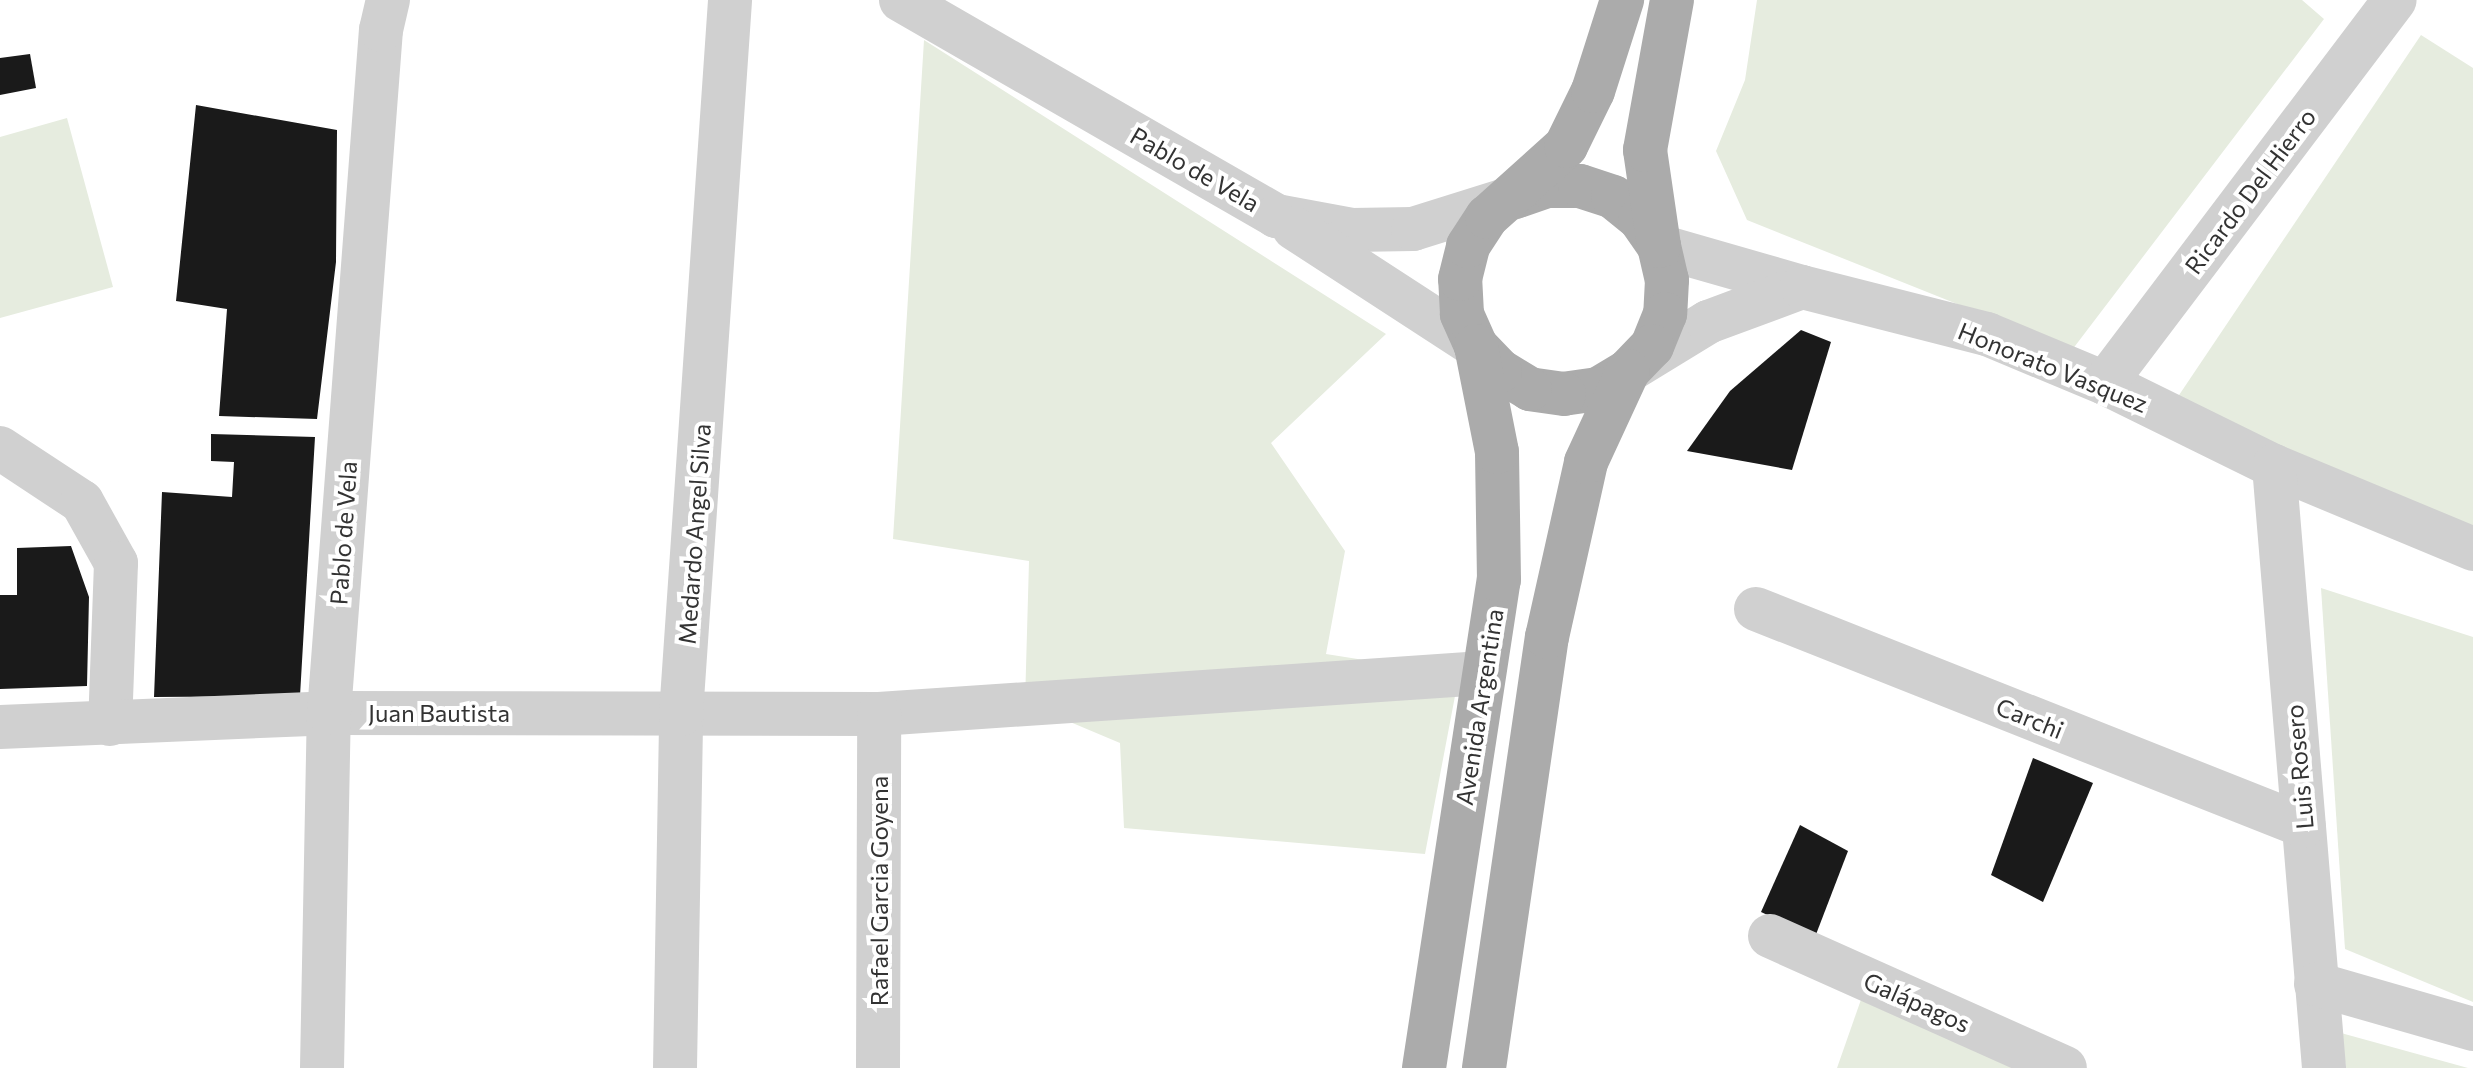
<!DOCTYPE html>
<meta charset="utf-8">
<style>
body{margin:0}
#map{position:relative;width:2473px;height:1068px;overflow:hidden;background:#fff;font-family:Commissioner,sans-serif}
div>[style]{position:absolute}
.green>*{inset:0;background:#e6ecdf}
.building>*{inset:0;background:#1a1a1a}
.minor>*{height:44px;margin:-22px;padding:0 22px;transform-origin:22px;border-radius:22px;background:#d0d0d0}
.major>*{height:44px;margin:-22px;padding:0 22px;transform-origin:22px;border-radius:22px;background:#ababab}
span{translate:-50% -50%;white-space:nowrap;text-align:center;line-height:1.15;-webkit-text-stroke:8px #fff;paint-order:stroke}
.street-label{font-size:24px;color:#333}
</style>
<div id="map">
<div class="green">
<div style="clip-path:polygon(1757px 0,2302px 0,2324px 19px,2072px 350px,1747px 220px,1716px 151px,1745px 80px)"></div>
<div style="clip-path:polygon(2421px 35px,2473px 68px,2473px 536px,2167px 413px)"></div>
<div style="clip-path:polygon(924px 40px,1386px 334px,1271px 443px,1345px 551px,1326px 654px,1459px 675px,1425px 854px,1124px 828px,1120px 743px,1025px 703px,1029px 561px,893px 539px)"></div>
<div style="clip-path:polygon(67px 118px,113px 287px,0 318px,0 137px)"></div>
<div style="clip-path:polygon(2321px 588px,2473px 637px,2473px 1002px,2345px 949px)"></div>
<div style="clip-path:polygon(1864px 991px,2034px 1068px,1837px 1068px)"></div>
<div style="clip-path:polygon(2341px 1033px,2468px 1068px,2346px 1068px)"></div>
</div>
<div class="building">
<div style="clip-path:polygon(30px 54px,36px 88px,0 95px,0 58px)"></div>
<div style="clip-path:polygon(196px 105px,337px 130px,336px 262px,317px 419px,219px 416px,227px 309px,176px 301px)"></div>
<div style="clip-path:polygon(1801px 330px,1831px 342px,1792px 470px,1687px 451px,1730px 391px)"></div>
<div style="clip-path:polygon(211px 434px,315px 437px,300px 696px,154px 697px,162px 492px,232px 497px,234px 462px,211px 461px)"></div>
<div style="clip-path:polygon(71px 546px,89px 597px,87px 686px,0 689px,0 595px,17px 595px,17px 548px)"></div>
<div style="clip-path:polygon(2033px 758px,2093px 783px,2043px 902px,1991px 875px)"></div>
<div style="clip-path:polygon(1800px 825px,1848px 851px,1815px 937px,1761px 912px)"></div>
</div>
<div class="minor">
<div style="left:901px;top:0;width:433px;rotate:29.9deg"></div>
<div style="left:1276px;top:216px;width:77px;rotate:10.4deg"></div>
<div style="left:1352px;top:230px;width:61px;rotate:-0.9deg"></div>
<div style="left:1413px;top:229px;width:107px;rotate:-17.4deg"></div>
<div style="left:1294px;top:228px;width:217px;rotate:33deg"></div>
<div style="left:1659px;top:246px;width:149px;rotate:16deg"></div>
<div style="left:1628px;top:371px;width:94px;rotate:-31.5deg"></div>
<div style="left:1708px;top:322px;width:100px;rotate:-20.4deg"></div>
<div style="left:1802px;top:287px;width:191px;rotate:14.3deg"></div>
<div style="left:1987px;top:334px;width:128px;rotate:22.6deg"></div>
<div style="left:2105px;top:383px;width:188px;rotate:26.2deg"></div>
<div style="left:2274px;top:466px;width:216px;rotate:22.6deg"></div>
<div style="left:2105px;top:383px;width:480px;rotate:-52.9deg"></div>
<div style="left:0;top:448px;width:98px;rotate:33.4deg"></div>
<div style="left:82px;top:502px;width:70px;rotate:60.9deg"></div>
<div style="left:116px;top:563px;width:161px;rotate:92.1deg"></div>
<div style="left:2274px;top:466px;width:604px;rotate:85.25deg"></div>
<div style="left:1756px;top:609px;width:589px;rotate:21.6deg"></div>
<div style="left:0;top:727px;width:329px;rotate:-2.4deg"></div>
<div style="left:329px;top:713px;width:550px;rotate:0.1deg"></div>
<div style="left:879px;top:714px;width:605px;rotate:-3.88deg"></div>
<div style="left:1770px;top:936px;width:323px;rotate:24.1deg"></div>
<div style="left:2316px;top:984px;width:163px;rotate:16deg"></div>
<div style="left:322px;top:1068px;width:355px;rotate:-88.9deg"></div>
<div style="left:329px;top:713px;width:685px;rotate:-85.65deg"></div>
<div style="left:381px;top:30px;width:31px;rotate:-77deg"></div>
<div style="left:675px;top:1068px;width:354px;rotate:-89deg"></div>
<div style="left:681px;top:714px;width:716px;rotate:-86.07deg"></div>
<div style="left:878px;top:1068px;width:354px;rotate:-89.8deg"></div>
</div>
<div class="major">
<div style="left:1515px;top:197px;width:34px;rotate:-19deg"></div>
<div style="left:1547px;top:186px;width:33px"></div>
<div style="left:1580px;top:186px;width:35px;rotate:18deg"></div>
<div style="left:1613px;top:197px;width:35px;rotate:39deg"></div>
<div style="left:1640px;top:219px;width:33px;rotate:55deg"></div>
<div style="left:1659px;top:246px;width:35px;rotate:77deg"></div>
<div style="left:1667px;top:280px;width:34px;rotate:93deg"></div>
<div style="left:1665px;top:314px;width:35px;rotate:112deg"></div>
<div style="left:1652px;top:346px;width:35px;rotate:134deg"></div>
<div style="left:1628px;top:371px;width:35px;rotate:149deg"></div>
<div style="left:1598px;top:389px;width:34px;rotate:172deg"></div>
<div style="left:1564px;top:394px;width:34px;rotate:-172deg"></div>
<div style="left:1530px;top:389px;width:35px;rotate:-149deg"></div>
<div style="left:1500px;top:371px;width:35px;rotate:-134deg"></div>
<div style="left:1476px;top:346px;width:35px;rotate:-114deg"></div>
<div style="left:1462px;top:314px;width:35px;rotate:-93deg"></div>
<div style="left:1460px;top:279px;width:34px;rotate:-76deg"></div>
<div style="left:1468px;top:246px;width:35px;rotate:-57deg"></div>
<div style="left:1487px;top:217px;width:106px;rotate:-41.9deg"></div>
<div style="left:1566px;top:146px;width:61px;rotate:-63.9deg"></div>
<div style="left:1593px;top:91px;width:96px;rotate:-72.3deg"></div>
<div style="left:1659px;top:246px;width:97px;rotate:-98.3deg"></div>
<div style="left:1645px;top:150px;width:152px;rotate:-79.8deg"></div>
<div style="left:1424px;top:1068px;width:494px;rotate:-81.3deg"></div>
<div style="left:1499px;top:580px;width:128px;rotate:-90.9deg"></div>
<div style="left:1497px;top:452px;width:108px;rotate:-101.2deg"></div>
<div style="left:1484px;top:1068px;width:436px;rotate:-81.7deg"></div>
<div style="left:1547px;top:637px;width:179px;rotate:-77.4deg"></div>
<div style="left:1586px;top:462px;width:100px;rotate:-65.2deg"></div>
</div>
<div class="street-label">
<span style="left:1195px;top:169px;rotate:30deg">Pablo de Vela</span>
<span style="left:2250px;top:191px;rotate:-53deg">Ricardo Del Hierro</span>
<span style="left:2053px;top:367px;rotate:22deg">Honorato Vasquez</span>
<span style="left:343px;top:533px;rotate:-86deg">Pablo de Vela</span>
<span style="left:694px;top:534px;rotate:-86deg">Medardo Angel Silva</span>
<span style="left:1479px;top:707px;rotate:-81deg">Avenida Argentina</span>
<span style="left:439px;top:713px">Juan Bautista</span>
<span style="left:2030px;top:718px;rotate:22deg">Carchi</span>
<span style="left:2299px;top:767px;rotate:-95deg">Luis Rosero</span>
<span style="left:879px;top:891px;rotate:-90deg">Rafael Garcia Goyena</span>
<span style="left:1917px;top:1002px;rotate:24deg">Galápagos</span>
</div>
</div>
